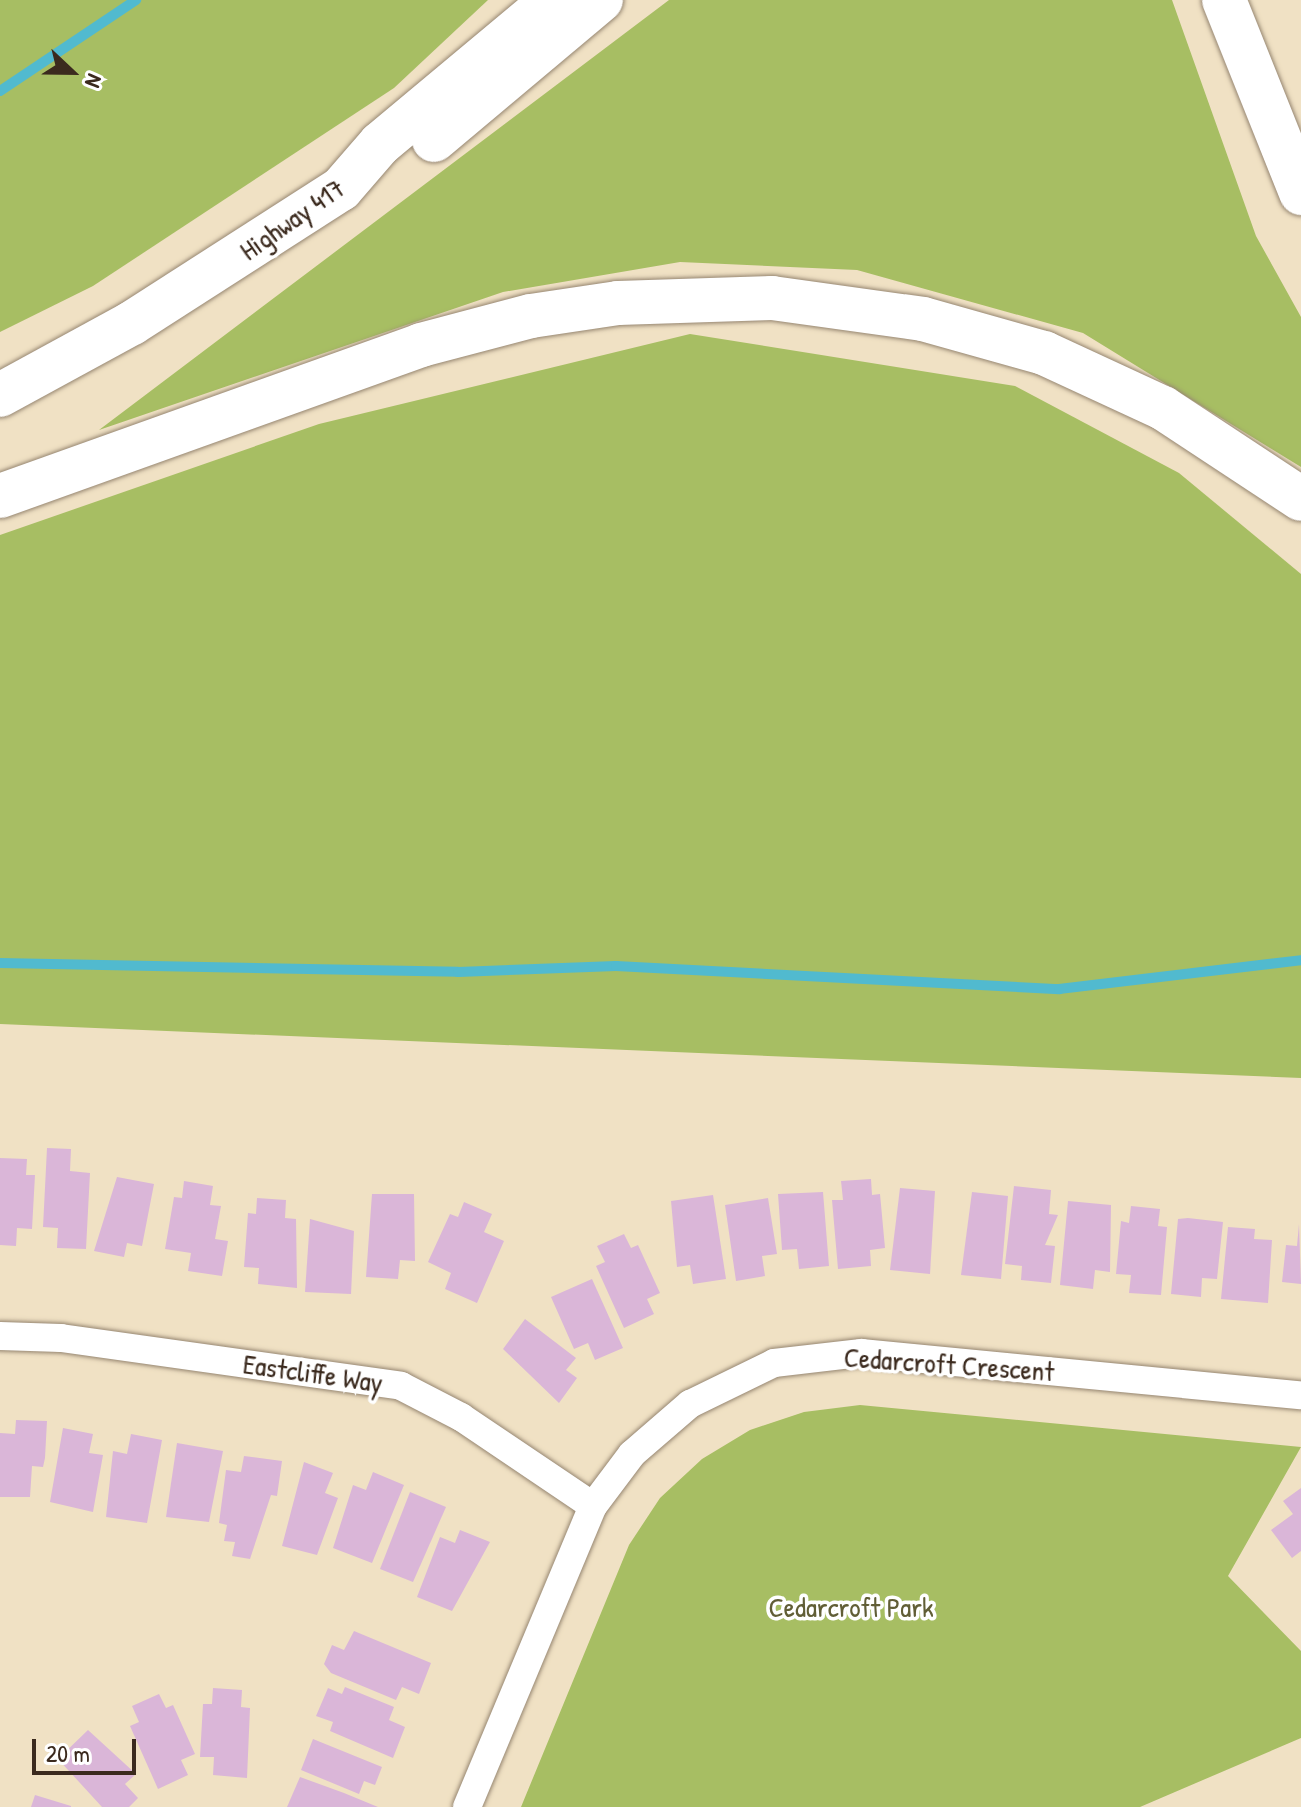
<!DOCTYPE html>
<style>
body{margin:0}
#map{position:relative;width:1301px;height:1807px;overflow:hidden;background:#f0e1c4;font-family:"Patrick Hand",sans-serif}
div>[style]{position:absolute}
.green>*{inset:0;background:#a7be63}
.stream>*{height:10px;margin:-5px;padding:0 5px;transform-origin:5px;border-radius:5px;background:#51bacf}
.building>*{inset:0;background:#dab6d8}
.roads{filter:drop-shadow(0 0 2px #968671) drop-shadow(0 0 2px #968671)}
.minor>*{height:28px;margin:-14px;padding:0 14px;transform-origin:14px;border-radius:14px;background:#fff}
.motorway>*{height:44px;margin:-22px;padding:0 22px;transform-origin:22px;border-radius:22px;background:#fff}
span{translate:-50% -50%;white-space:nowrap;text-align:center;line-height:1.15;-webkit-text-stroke:7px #fff;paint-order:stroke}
.street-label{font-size:28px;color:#3b2a1e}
.park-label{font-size:28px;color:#615e36}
.north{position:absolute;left:32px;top:32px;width:80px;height:80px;-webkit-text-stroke:6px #fff;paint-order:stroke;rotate:112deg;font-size:22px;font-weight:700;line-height:32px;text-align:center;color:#3b2a1e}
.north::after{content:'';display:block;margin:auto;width:28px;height:36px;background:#3b2a1e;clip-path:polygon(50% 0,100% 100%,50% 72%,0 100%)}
.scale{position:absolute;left:32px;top:1739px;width:104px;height:36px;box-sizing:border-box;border:4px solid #3b2a1e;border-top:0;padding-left:10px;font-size:24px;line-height:28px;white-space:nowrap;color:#3b2a1e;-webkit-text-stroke:6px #fff;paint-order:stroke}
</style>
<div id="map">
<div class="green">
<div style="clip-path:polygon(0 0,488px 0,394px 88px,93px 286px,0 332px)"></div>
<div style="clip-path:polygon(669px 0,1172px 0,1256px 236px,1301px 317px,1301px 467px,1083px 333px,857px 270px,680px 262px,503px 292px,99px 430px)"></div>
<div style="clip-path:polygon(690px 334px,1015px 386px,1179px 473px,1301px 574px,1301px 1078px,0 1024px,0 535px,319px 424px)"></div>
<div style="clip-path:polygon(860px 1405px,1301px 1447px,1228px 1576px,1301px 1651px,1301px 1738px,1140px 1807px,521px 1807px,629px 1545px,660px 1498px,702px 1459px,750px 1430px,804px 1412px)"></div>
</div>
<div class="stream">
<div style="left:0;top:91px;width:164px;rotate:-33.8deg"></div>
<div style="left:0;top:963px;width:458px;rotate:1.1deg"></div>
<div style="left:458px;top:972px;width:158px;rotate:-2.2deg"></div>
<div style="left:616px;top:966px;width:444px;rotate:3deg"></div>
<div style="left:1059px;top:989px;width:244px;rotate:-6.8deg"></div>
</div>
<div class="building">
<div style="clip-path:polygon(47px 1148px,71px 1149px,70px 1171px,90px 1173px,86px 1249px,57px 1248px,58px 1228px,43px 1227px)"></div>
<div style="clip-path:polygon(0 1158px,27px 1159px,26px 1175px,35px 1175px,32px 1229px,17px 1228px,16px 1246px,0 1245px)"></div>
<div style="clip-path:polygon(117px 1177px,154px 1184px,142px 1246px,127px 1243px,124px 1257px,94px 1251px)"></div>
<div style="clip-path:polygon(871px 1179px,872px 1195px,880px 1194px,885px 1248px,870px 1250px,871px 1266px,838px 1269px,832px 1200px,843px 1200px,841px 1181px)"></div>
<div style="clip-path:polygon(184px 1181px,213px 1186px,210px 1205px,221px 1206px,215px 1239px,228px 1241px,222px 1276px,188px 1271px,191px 1253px,165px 1249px,174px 1197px,182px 1198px)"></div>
<div style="clip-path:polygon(1014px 1186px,1051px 1190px,1049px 1214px,1058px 1215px,1045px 1245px,1055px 1246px,1051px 1283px,1021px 1280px,1022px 1266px,1005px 1264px)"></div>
<div style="clip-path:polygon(900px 1188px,935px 1191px,930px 1274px,890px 1270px)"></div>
<div style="clip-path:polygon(823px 1192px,829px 1266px,799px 1269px,797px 1249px,782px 1250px,778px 1194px)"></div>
<div style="clip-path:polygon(972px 1192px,1008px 1196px,1001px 1279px,961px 1275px)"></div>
<div style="clip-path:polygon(372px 1194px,414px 1194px,415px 1261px,400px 1260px,398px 1279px,366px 1277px)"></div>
<div style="clip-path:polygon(713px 1195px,726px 1279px,693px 1284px,690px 1265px,677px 1267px,671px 1201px)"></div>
<div style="clip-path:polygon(257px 1198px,286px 1200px,285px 1218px,296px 1219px,297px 1288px,258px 1284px,259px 1268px,244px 1267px,248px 1213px,256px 1214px)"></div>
<div style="clip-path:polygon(768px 1198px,777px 1254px,762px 1256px,765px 1276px,736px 1281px,725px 1205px)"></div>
<div style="clip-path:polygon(1068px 1201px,1111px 1205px,1110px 1272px,1095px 1270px,1093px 1289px,1060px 1285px)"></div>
<div style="clip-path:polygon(464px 1202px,492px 1214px,484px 1232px,504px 1241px,477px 1303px,445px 1289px,451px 1273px,428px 1262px,450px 1214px,458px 1217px)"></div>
<div style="clip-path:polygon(1131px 1206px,1160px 1209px,1158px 1226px,1167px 1227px,1161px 1295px,1129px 1293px,1131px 1275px,1116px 1274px,1121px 1221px,1129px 1223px)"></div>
<div style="clip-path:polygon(1188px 1218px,1223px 1222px,1217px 1279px,1202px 1278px,1201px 1297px,1171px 1294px,1178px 1219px)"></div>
<div style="clip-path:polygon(310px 1219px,354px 1231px,351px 1294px,305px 1292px)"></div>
<div style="clip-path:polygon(1299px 1224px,1301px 1284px,1282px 1282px,1286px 1245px,1297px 1246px)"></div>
<div style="clip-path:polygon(1228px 1227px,1255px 1229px,1254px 1239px,1272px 1240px,1268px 1303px,1221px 1299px)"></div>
<div style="clip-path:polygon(624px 1234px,631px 1248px,638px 1245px,660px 1293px,647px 1299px,654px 1314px,624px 1328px,596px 1266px,605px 1262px,597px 1246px)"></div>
<div style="clip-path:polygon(592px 1279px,623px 1348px,595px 1360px,588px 1343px,574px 1349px,551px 1297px)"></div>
<div style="clip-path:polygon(525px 1319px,576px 1358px,566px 1370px,577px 1378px,559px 1403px,503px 1349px)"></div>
<div style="clip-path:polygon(16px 1420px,47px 1421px,45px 1458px,43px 1467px,32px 1466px,30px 1497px,0 1497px,0 1433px,15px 1434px)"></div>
<div style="clip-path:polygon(63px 1428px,93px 1434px,89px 1453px,103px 1455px,93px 1512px,50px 1502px)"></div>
<div style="clip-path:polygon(131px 1434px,162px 1440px,147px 1523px,106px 1517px,113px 1451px,127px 1454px)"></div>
<div style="clip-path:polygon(177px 1443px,223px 1451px,209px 1522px,166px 1517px)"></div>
<div style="clip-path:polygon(244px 1456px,282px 1461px,277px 1496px,271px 1495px,250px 1559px,232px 1556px,235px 1542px,224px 1541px,227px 1525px,219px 1523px,226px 1470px,241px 1472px)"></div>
<div style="clip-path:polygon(304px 1462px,333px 1473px,325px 1493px,338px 1498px,317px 1555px,282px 1546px)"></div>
<div style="clip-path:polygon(373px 1472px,404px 1485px,372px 1563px,333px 1548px,353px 1485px,366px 1490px)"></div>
<div style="clip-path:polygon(1301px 1488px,1301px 1551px,1292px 1558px,1271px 1530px,1293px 1514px,1283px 1501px)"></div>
<div style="clip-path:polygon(410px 1492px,446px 1507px,413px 1582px,380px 1569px)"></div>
<div style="clip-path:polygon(460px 1530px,490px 1542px,452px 1611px,417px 1597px,440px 1537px,455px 1543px)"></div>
<div style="clip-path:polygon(354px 1631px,431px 1663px,419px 1694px,402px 1687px,396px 1700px,331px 1673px,324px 1664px,332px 1645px,344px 1650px)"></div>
<div style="clip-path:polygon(345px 1687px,394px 1707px,389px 1720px,405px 1727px,393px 1758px,330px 1731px,333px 1722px,316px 1716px,328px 1688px,342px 1694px)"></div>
<div style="clip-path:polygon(213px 1688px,242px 1690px,241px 1707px,250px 1708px,247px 1778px,213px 1775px,214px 1757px,200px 1757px,203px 1704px,212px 1704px)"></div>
<div style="clip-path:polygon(159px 1694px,166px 1708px,173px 1705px,195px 1754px,181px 1760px,188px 1775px,158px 1789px,130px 1726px,139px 1722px,132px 1706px)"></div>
<div style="clip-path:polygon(88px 1730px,136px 1774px,125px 1784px,138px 1798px,129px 1807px,102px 1807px,58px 1759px)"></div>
<div style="clip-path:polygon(313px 1739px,382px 1767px,375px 1785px,364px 1781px,359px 1794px,301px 1770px)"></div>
<div style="clip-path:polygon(300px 1777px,344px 1793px,378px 1807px,287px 1807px)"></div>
<div style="clip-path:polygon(35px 1795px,71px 1806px,71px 1807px,31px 1807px)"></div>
</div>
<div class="roads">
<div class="minor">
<div style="left:0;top:1336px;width:61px;rotate:1.9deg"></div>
<div style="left:61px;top:1338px;width:343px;rotate:8deg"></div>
<div style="left:401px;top:1386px;width:68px;rotate:27.3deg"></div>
<div style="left:461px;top:1417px;width:159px;rotate:34deg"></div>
<div style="left:467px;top:1807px;width:326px;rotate:-67.3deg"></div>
<div style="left:593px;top:1506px;width:65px;rotate:-53.1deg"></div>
<div style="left:632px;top:1454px;width:77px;rotate:-40.8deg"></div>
<div style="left:690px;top:1404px;width:93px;rotate:-26deg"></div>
<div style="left:774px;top:1363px;width:88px;rotate:-6.6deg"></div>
<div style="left:861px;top:1353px;width:442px;rotate:5.5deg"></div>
</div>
<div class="motorway">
<div style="left:1224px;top:0;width:208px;rotate:68.2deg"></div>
<div style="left:434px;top:140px;width:218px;rotate:-40deg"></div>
<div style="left:0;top:395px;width:150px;rotate:-28.6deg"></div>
<div style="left:132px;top:323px;width:248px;rotate:-32.7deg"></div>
<div style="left:341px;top:189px;width:60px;rotate:-49.1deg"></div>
<div style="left:380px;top:144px;width:224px;rotate:-39.9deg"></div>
<div style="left:0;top:496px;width:447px;rotate:-19.7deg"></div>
<div style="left:421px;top:345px;width:114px;rotate:-14.8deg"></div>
<div style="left:531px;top:316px;width:88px;rotate:-8.5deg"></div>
<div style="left:618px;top:303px;width:154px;rotate:-1.9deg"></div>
<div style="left:772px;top:298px;width:152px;rotate:7.9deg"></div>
<div style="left:923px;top:319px;width:126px;rotate:15.7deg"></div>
<div style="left:1044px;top:353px;width:131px;rotate:24.8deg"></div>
<div style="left:1163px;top:408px;width:165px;rotate:33.4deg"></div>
</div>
</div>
<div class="street-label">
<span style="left:292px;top:219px;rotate:-35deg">Highway 417</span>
<span style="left:949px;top:1364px;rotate:4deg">Cedarcroft Crescent</span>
<span style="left:313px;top:1373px;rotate:8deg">Eastcliffe Way</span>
</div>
<div class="park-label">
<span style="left:851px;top:1607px">Cedarcroft Park</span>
</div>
<div class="north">N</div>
<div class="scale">20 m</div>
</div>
